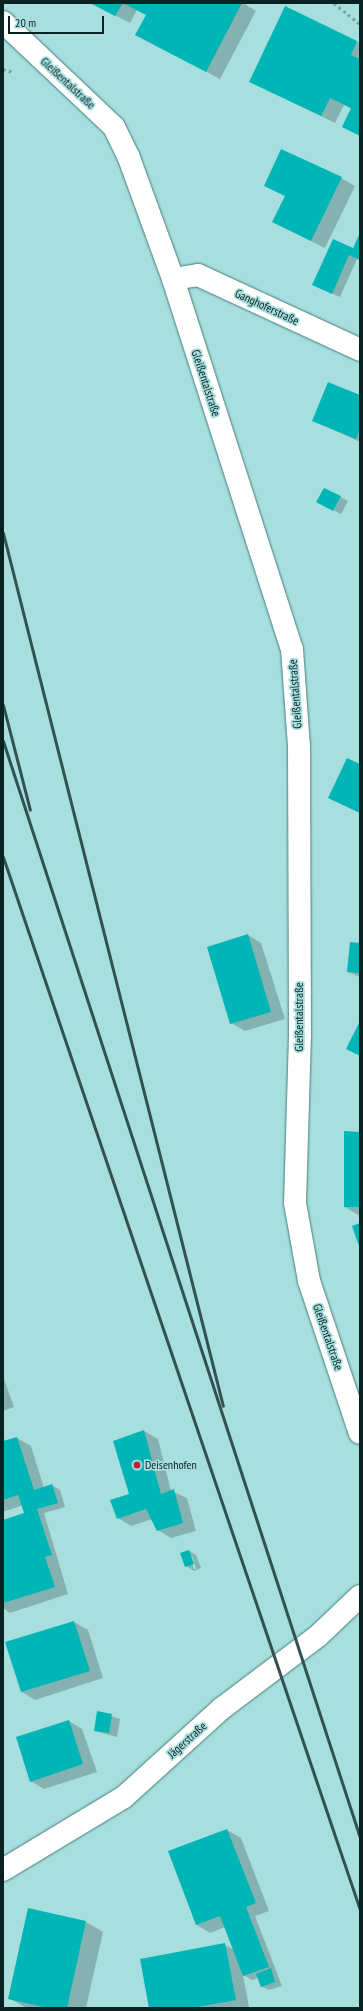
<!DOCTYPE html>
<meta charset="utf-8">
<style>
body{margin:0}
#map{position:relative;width:363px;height:2011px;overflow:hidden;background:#a7dfde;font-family:"PT Sans Narrow",sans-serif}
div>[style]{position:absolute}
.shadow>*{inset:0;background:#0003}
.building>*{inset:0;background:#00b5b5}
.path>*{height:2.5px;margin-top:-1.25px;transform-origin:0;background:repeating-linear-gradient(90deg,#77a5a4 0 3px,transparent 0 6px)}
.roads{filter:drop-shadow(0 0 1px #467c7b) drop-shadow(0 0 1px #467c7b)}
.street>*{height:22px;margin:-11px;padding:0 11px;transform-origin:11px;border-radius:11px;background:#fff}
.rail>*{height:3px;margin:-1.5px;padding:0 1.5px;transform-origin:1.5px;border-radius:1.5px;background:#325151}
.dots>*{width:11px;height:11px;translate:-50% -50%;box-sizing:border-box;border:2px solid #a7dfde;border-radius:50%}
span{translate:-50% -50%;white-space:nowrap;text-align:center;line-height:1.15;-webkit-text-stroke:3.5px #a7dfde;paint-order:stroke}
.street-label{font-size:12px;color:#0a2121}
.poi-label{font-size:12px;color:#0a2121}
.left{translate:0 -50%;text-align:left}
.frame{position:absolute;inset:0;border:4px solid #0a2121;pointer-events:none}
.scale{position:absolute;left:8px;top:16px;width:96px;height:18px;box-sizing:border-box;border:2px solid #0a2121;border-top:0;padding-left:5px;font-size:12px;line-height:14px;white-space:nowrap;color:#0a2121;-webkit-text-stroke:3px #a7dfde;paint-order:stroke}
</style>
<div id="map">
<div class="shadow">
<div style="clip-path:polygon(91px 3px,243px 3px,256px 11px,220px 79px,136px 35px,147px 15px,137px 10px,130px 23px)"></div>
<div style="clip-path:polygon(286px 8px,360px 43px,360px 135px,343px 127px,352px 109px,344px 105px,335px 123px,250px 81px)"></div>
<div style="clip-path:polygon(341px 178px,355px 186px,325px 248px,273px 222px,285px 196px,265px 186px)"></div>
<div style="clip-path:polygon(360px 235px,360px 260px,357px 259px,340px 297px,314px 285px,354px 249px)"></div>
<div style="clip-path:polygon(360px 396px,360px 442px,314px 421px)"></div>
<div style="clip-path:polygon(340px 497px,348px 501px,341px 514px,325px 506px)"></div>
<div style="clip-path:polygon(360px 765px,360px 813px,329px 798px)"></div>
<div style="clip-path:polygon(248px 935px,261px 943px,285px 1019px,245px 1031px,231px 1023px)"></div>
<div style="clip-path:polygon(360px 944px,360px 977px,348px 972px)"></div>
<div style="clip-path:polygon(360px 1133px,360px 1216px,345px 1207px)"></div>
<div style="clip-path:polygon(3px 1376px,14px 1407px,3px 1411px)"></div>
<div style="clip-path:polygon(144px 1431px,158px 1439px,171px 1491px,187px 1498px,196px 1531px,171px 1538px,158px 1530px,152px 1519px,131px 1526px,118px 1518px,130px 1494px)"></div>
<div style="clip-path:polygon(17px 1438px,31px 1446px,44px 1488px,52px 1485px,60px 1490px,65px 1507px,44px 1513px,68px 1594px,10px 1613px,3px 1608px,3px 1521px,25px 1514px,23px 1505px,3px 1512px,3px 1442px)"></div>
<div style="clip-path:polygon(evenodd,189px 1551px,196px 1555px,201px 1568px,194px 1571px,186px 1566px,189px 1551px,190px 1556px,192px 1556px,196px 1569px,194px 1569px,190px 1556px)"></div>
<div style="clip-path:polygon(74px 1622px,88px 1630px,103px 1678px,35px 1700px,22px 1692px,6px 1643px)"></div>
<div style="clip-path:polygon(98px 1712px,120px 1719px,117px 1737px,95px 1731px)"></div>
<div style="clip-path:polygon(69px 1721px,82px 1729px,97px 1772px,44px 1789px,31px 1781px)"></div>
<div style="clip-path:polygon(227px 1830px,241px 1838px,269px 1911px,255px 1916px,282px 1986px,269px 1990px,261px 1986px,258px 1978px,252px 1980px,243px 1975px,249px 2007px,150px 2008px,225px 1945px,234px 1950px,225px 1927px,210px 1933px,197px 1925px,169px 1852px)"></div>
<div style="clip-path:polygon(28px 1910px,86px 1922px,103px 1932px,86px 2008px,26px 2008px,9px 1998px)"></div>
</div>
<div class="building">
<div style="clip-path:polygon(90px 3px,123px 3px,115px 16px)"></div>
<div style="clip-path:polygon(123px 3px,242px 3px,206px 72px,135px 35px,146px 15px)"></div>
<div style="clip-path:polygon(285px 6px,357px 41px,351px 55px,360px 59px,360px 136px,342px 127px,351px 108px,330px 98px,321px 116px,249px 82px)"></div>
<div style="clip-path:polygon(281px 149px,342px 177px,311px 241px,272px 222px,285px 196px,264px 186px)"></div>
<div style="clip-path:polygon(360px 233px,360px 260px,349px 255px,332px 294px,312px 285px,333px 239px,353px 248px)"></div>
<div style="clip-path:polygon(328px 382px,360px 395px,360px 428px,356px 439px,312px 421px)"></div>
<div style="clip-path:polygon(324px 488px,341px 496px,333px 511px,316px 502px)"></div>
<div style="clip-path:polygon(347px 758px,360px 764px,360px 813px,328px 798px)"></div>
<div style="clip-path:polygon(248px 934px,271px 1012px,230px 1024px,207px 947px)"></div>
<div style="clip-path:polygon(350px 942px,360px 943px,360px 973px,347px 972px)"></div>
<div style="clip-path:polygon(360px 1021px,360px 1056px,346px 1049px)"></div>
<div style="clip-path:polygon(344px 1131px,360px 1132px,360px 1207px,344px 1207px)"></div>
<div style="clip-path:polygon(360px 1223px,360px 1249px,352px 1226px)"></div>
<div style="clip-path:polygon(144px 1430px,161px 1494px,174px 1489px,183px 1523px,157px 1531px,146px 1509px,117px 1519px,110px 1500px,129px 1494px,113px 1441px)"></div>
<div style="clip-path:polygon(17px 1437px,34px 1490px,52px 1484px,58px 1503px,37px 1509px,52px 1555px,45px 1557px,55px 1587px,3px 1603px,3px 1520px,24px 1513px,18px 1495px,3px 1500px,3px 1441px)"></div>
<div style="clip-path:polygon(189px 1550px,194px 1564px,185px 1567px,180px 1553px)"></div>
<div style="clip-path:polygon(74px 1621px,90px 1671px,21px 1692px,5px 1642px)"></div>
<div style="clip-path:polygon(97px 1711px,112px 1714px,109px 1733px,94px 1731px)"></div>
<div style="clip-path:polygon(69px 1720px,83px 1764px,30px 1782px,16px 1737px)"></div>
<div style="clip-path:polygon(227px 1829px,256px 1903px,246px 1907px,269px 1967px,243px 1976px,220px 1916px,196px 1925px,168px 1851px)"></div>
<div style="clip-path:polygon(28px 1908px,86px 1921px,67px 2008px,48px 2008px,8px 1999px)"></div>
<div style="clip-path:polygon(225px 1943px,236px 2000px,192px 2008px,149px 2008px,140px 1959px)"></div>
<div style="clip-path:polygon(271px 1968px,275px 1982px,261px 1987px,256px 1974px)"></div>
</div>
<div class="path">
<div style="left:334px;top:3px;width:33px;rotate:39deg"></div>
<div style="left:3px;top:69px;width:10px;rotate:17deg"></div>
</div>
<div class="roads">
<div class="street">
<div style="left:3px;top:22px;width:153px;rotate:43.4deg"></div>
<div style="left:114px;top:127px;width:34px;rotate:64deg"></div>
<div style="left:129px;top:158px;width:129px;rotate:70deg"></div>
<div style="left:173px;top:279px;width:389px;rotate:72.2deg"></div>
<div style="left:292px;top:649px;width:98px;rotate:85.9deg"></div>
<div style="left:299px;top:747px;width:288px;rotate:89.8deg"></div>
<div style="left:300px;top:1035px;width:168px;rotate:91.7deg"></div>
<div style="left:295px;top:1203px;width:79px;rotate:79.8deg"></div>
<div style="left:309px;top:1281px;width:160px;rotate:71.5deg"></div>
<div style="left:173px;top:279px;width:25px;rotate:-9deg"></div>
<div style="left:198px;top:275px;width:179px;rotate:24.8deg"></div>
<div style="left:3px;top:1870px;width:141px;rotate:-31.1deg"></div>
<div style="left:124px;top:1797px;width:131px;rotate:-42.2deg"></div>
<div style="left:221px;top:1709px;width:121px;rotate:-37deg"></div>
<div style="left:318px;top:1636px;width:58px;rotate:-43.6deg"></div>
</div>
</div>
<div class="rail">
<div style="left:3px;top:533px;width:900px;rotate:75.86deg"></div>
<div style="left:3px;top:705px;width:108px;rotate:75.6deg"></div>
<div style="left:3px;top:741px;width:1154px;rotate:71.97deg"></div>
<div style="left:3px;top:857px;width:1112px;rotate:71.27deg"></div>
</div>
<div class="dots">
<div style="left:137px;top:1465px;background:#b82645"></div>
</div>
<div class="street-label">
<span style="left:68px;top:83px;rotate:43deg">Gleißentalstraße</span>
<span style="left:267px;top:307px;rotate:25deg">Ganghoferstraße</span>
<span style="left:206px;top:383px;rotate:72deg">Gleißentalstraße</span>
<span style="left:295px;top:694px;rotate:-94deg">Gleißentalstraße</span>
<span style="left:299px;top:1017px;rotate:-90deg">Gleißentalstraße</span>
<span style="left:328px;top:1337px;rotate:71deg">Gleißentalstraße</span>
<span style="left:187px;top:1740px;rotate:-42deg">Jägerstraße</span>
</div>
<div class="poi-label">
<span class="left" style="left:145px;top:1465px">Deisenhofen</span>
</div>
<div class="frame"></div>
<div class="scale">20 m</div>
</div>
